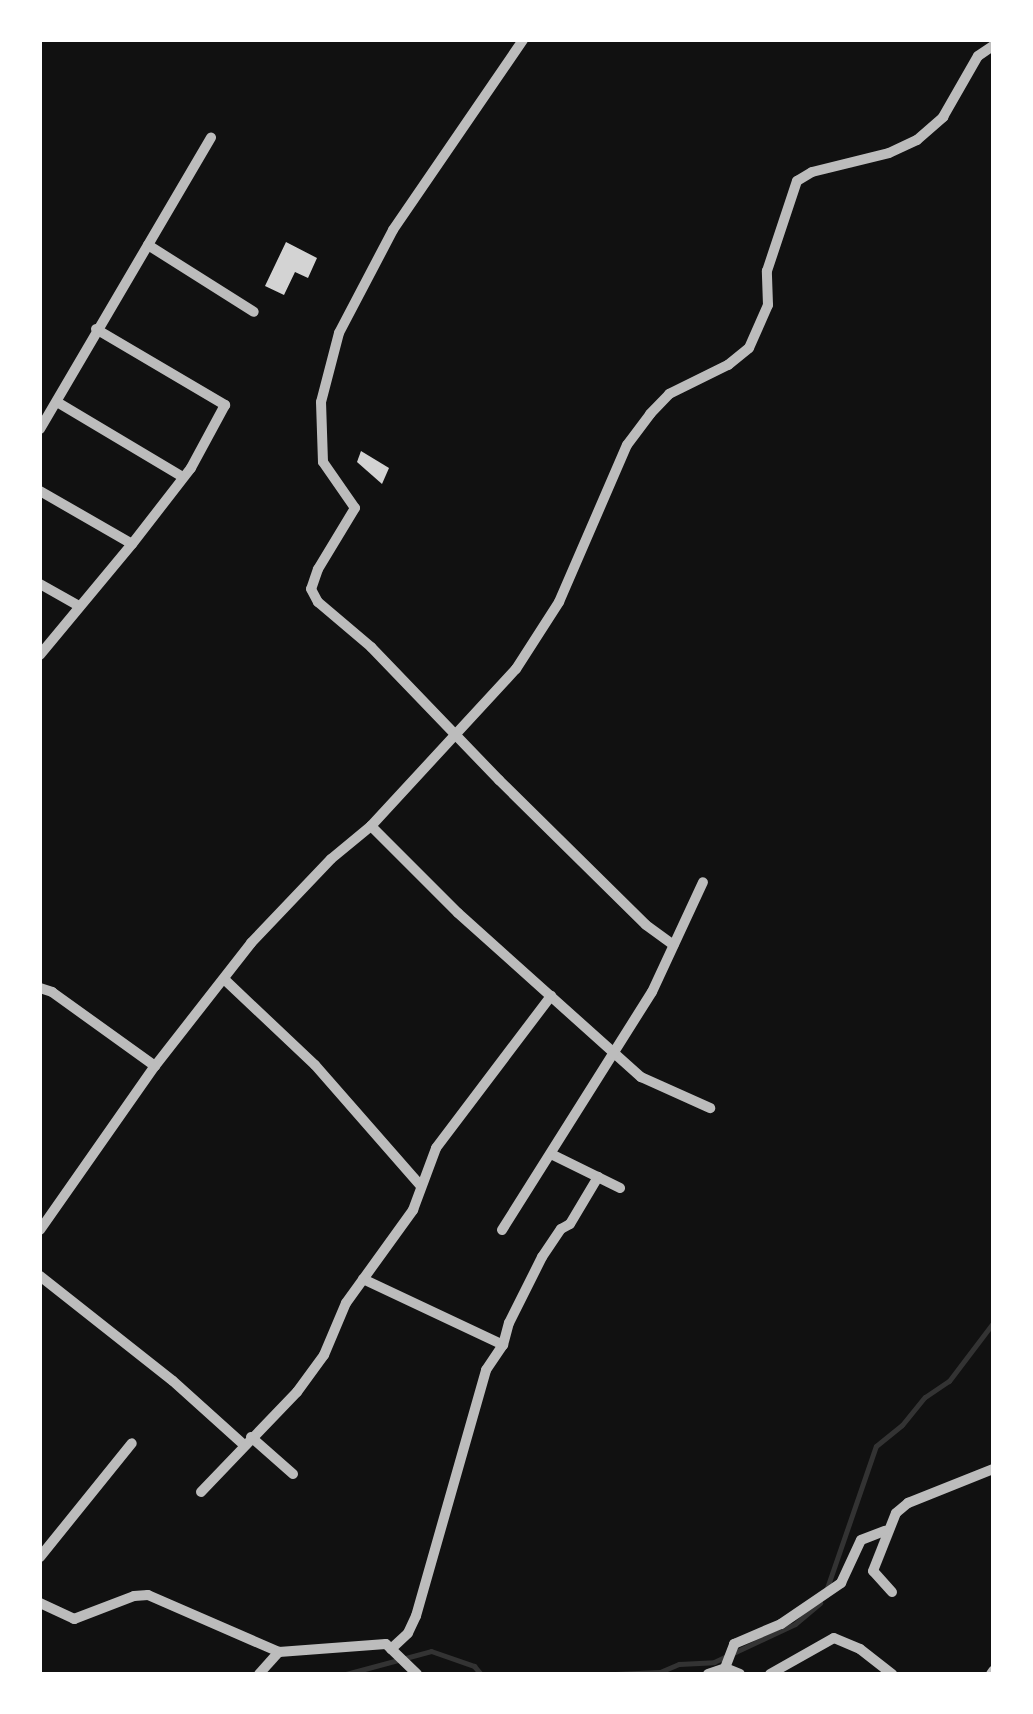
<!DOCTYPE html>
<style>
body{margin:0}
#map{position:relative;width:1033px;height:1714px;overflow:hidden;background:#111;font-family:"Noto Sans",sans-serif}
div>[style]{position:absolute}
.stream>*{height:5px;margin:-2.5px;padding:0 2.5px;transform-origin:2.5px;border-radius:2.5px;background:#333}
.building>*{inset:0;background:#d3d3d3}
.minor>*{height:10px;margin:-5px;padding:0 5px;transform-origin:5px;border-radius:5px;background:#bcbcbc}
span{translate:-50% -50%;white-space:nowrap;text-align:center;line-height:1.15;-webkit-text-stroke:10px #fff;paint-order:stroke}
.frame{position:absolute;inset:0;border:42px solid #fff;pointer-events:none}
</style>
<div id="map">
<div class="stream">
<div style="left:827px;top:1588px;width:150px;rotate:-71deg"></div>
<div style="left:876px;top:1446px;width:33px;rotate:-39deg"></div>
<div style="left:902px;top:1425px;width:36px;rotate:-51deg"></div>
<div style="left:925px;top:1397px;width:29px;rotate:-34deg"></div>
<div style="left:949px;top:1381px;width:73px;rotate:-52.8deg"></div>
<div style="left:346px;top:1674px;width:88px;rotate:-15.1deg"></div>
<div style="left:431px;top:1651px;width:46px;rotate:19.2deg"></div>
<div style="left:474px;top:1666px;width:11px;rotate:49deg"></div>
<div style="left:615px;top:1674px;width:45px;rotate:-2.5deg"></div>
<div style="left:660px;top:1672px;width:21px;rotate:-23deg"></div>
<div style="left:679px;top:1664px;width:35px;rotate:-3deg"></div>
<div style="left:714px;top:1662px;width:89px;rotate:-25.1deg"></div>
<div style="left:795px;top:1624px;width:33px;rotate:-40deg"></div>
</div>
<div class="building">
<div style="clip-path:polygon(286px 242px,317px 258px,308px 278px,295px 272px,284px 295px,265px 286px)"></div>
<div style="clip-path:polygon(361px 451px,389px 468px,382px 484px,357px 462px)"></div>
</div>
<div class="minor">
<div style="left:523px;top:40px;width:230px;rotate:124.4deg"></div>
<div style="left:393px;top:230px;width:116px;rotate:117.7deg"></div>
<div style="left:339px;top:333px;width:71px;rotate:104.6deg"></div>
<div style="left:321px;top:402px;width:60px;rotate:88.1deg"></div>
<div style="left:323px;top:462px;width:56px;rotate:55.2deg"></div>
<div style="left:355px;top:508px;width:71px;rotate:121.2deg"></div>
<div style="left:318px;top:569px;width:21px;rotate:109deg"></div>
<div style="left:311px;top:589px;width:15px;rotate:62deg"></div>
<div style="left:318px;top:602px;width:70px;rotate:40.3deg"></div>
<div style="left:371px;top:647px;width:185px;rotate:46.1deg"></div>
<div style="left:499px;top:780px;width:206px;rotate:44.6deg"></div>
<div style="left:646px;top:925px;width:34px;rotate:36deg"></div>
<div style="left:148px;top:245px;width:125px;rotate:32.3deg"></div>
<div style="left:96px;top:329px;width:150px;rotate:30.5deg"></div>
<div style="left:225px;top:405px;width:72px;rotate:118.4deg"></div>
<div style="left:191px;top:468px;width:96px;rotate:127.8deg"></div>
<div style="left:57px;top:402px;width:144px;rotate:30.8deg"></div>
<div style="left:40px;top:429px;width:338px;rotate:-59.6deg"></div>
<div style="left:40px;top:491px;width:106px;rotate:29.9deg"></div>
<div style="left:132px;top:544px;width:144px;rotate:129.7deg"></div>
<div style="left:40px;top:584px;width:45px;rotate:29.4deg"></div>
<div style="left:371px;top:826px;width:123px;rotate:45deg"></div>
<div style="left:458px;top:913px;width:246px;rotate:41.9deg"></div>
<div style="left:641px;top:1077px;width:76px;rotate:24.2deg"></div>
<div style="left:224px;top:979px;width:125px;rotate:43.4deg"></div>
<div style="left:315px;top:1065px;width:159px;rotate:48.8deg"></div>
<div style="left:40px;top:988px;width:13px;rotate:18deg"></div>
<div style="left:52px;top:992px;width:127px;rotate:35.7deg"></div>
<div style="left:551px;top:1154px;width:77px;rotate:26.2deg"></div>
<div style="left:40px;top:1230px;width:200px;rotate:-55deg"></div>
<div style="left:155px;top:1066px;width:156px;rotate:-52deg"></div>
<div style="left:251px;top:943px;width:116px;rotate:-46.4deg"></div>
<div style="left:331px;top:859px;width:52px;rotate:-39.5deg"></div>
<div style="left:371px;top:826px;width:214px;rotate:-47.3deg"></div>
<div style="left:516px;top:669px;width:80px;rotate:-57.3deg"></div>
<div style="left:559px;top:602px;width:171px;rotate:-66.6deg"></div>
<div style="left:627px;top:445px;width:39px;rotate:-53deg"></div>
<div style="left:650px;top:414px;width:28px;rotate:-46deg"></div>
<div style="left:669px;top:394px;width:66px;rotate:-26.2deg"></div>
<div style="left:728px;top:365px;width:27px;rotate:-39deg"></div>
<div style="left:749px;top:348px;width:47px;rotate:-66.2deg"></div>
<div style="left:768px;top:305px;width:34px;rotate:-92deg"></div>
<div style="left:767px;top:271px;width:95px;rotate:-71.6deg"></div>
<div style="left:797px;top:181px;width:17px;rotate:-31deg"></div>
<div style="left:812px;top:172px;width:79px;rotate:-13.9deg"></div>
<div style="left:889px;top:153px;width:31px;rotate:-25deg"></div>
<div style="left:917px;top:140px;width:35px;rotate:-41deg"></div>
<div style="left:943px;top:117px;width:70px;rotate:-60.2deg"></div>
<div style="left:978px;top:56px;width:18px;rotate:-34deg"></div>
<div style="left:502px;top:1230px;width:281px;rotate:-57.8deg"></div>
<div style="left:652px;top:992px;width:121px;rotate:-65.1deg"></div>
<div style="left:40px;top:1276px;width:169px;rotate:38.3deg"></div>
<div style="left:173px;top:1381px;width:96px;rotate:42deg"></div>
<div style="left:363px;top:1279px;width:155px;rotate:25.2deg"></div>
<div style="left:251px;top:1437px;width:56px;rotate:41.4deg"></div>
<div style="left:201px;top:1492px;width:139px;rotate:-46.2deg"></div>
<div style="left:297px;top:1392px;width:46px;rotate:-53.9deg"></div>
<div style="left:324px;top:1355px;width:56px;rotate:-67.1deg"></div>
<div style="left:346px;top:1303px;width:115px;rotate:-54.2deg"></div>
<div style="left:413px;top:1210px;width:66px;rotate:-69.6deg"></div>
<div style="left:436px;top:1148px;width:191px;rotate:-52.9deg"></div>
<div style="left:40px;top:1557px;width:146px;rotate:-51.1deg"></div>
<div style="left:892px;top:1592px;width:28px;rotate:-132deg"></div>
<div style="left:873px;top:1571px;width:62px;rotate:-68.4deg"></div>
<div style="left:896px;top:1513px;width:16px;rotate:-40deg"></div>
<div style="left:908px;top:1503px;width:92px;rotate:-21.8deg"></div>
<div style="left:40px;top:1603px;width:38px;rotate:25deg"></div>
<div style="left:74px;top:1619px;width:64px;rotate:-21deg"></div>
<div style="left:134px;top:1596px;width:14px;rotate:-4deg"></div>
<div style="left:148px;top:1595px;width:143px;rotate:23.5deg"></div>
<div style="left:279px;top:1652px;width:107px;rotate:-4.3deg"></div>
<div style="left:386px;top:1644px;width:43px;rotate:44.1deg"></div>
<div style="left:391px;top:1649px;width:23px;rotate:-43deg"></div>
<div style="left:408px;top:1633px;width:19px;rotate:-65deg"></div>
<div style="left:416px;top:1616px;width:256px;rotate:-74.1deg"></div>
<div style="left:486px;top:1370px;width:30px;rotate:-56deg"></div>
<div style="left:503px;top:1345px;width:23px;rotate:-75deg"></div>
<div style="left:509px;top:1323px;width:74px;rotate:-63.4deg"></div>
<div style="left:542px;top:1257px;width:34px;rotate:-56deg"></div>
<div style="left:561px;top:1229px;width:10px;rotate:-29deg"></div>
<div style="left:570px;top:1224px;width:55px;rotate:-59.2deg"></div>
<div style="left:725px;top:1668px;width:26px;rotate:-69deg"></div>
<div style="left:734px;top:1644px;width:51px;rotate:-23.1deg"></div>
<div style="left:781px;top:1624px;width:73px;rotate:-34.3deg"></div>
<div style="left:841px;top:1583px;width:47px;rotate:-65.1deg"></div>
<div style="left:861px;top:1540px;width:26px;rotate:-21deg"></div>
<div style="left:259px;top:1674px;width:30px;rotate:-48deg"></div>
<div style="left:708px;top:1674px;width:18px;rotate:-19deg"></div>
<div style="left:725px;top:1668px;width:16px;rotate:22deg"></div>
<div style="left:770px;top:1674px;width:73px;rotate:-29.4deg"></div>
<div style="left:834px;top:1638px;width:28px;rotate:23deg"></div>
<div style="left:860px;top:1649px;width:41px;rotate:38deg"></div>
<div style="left:991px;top:1674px;width:4px;rotate:-56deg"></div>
</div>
<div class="frame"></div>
</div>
